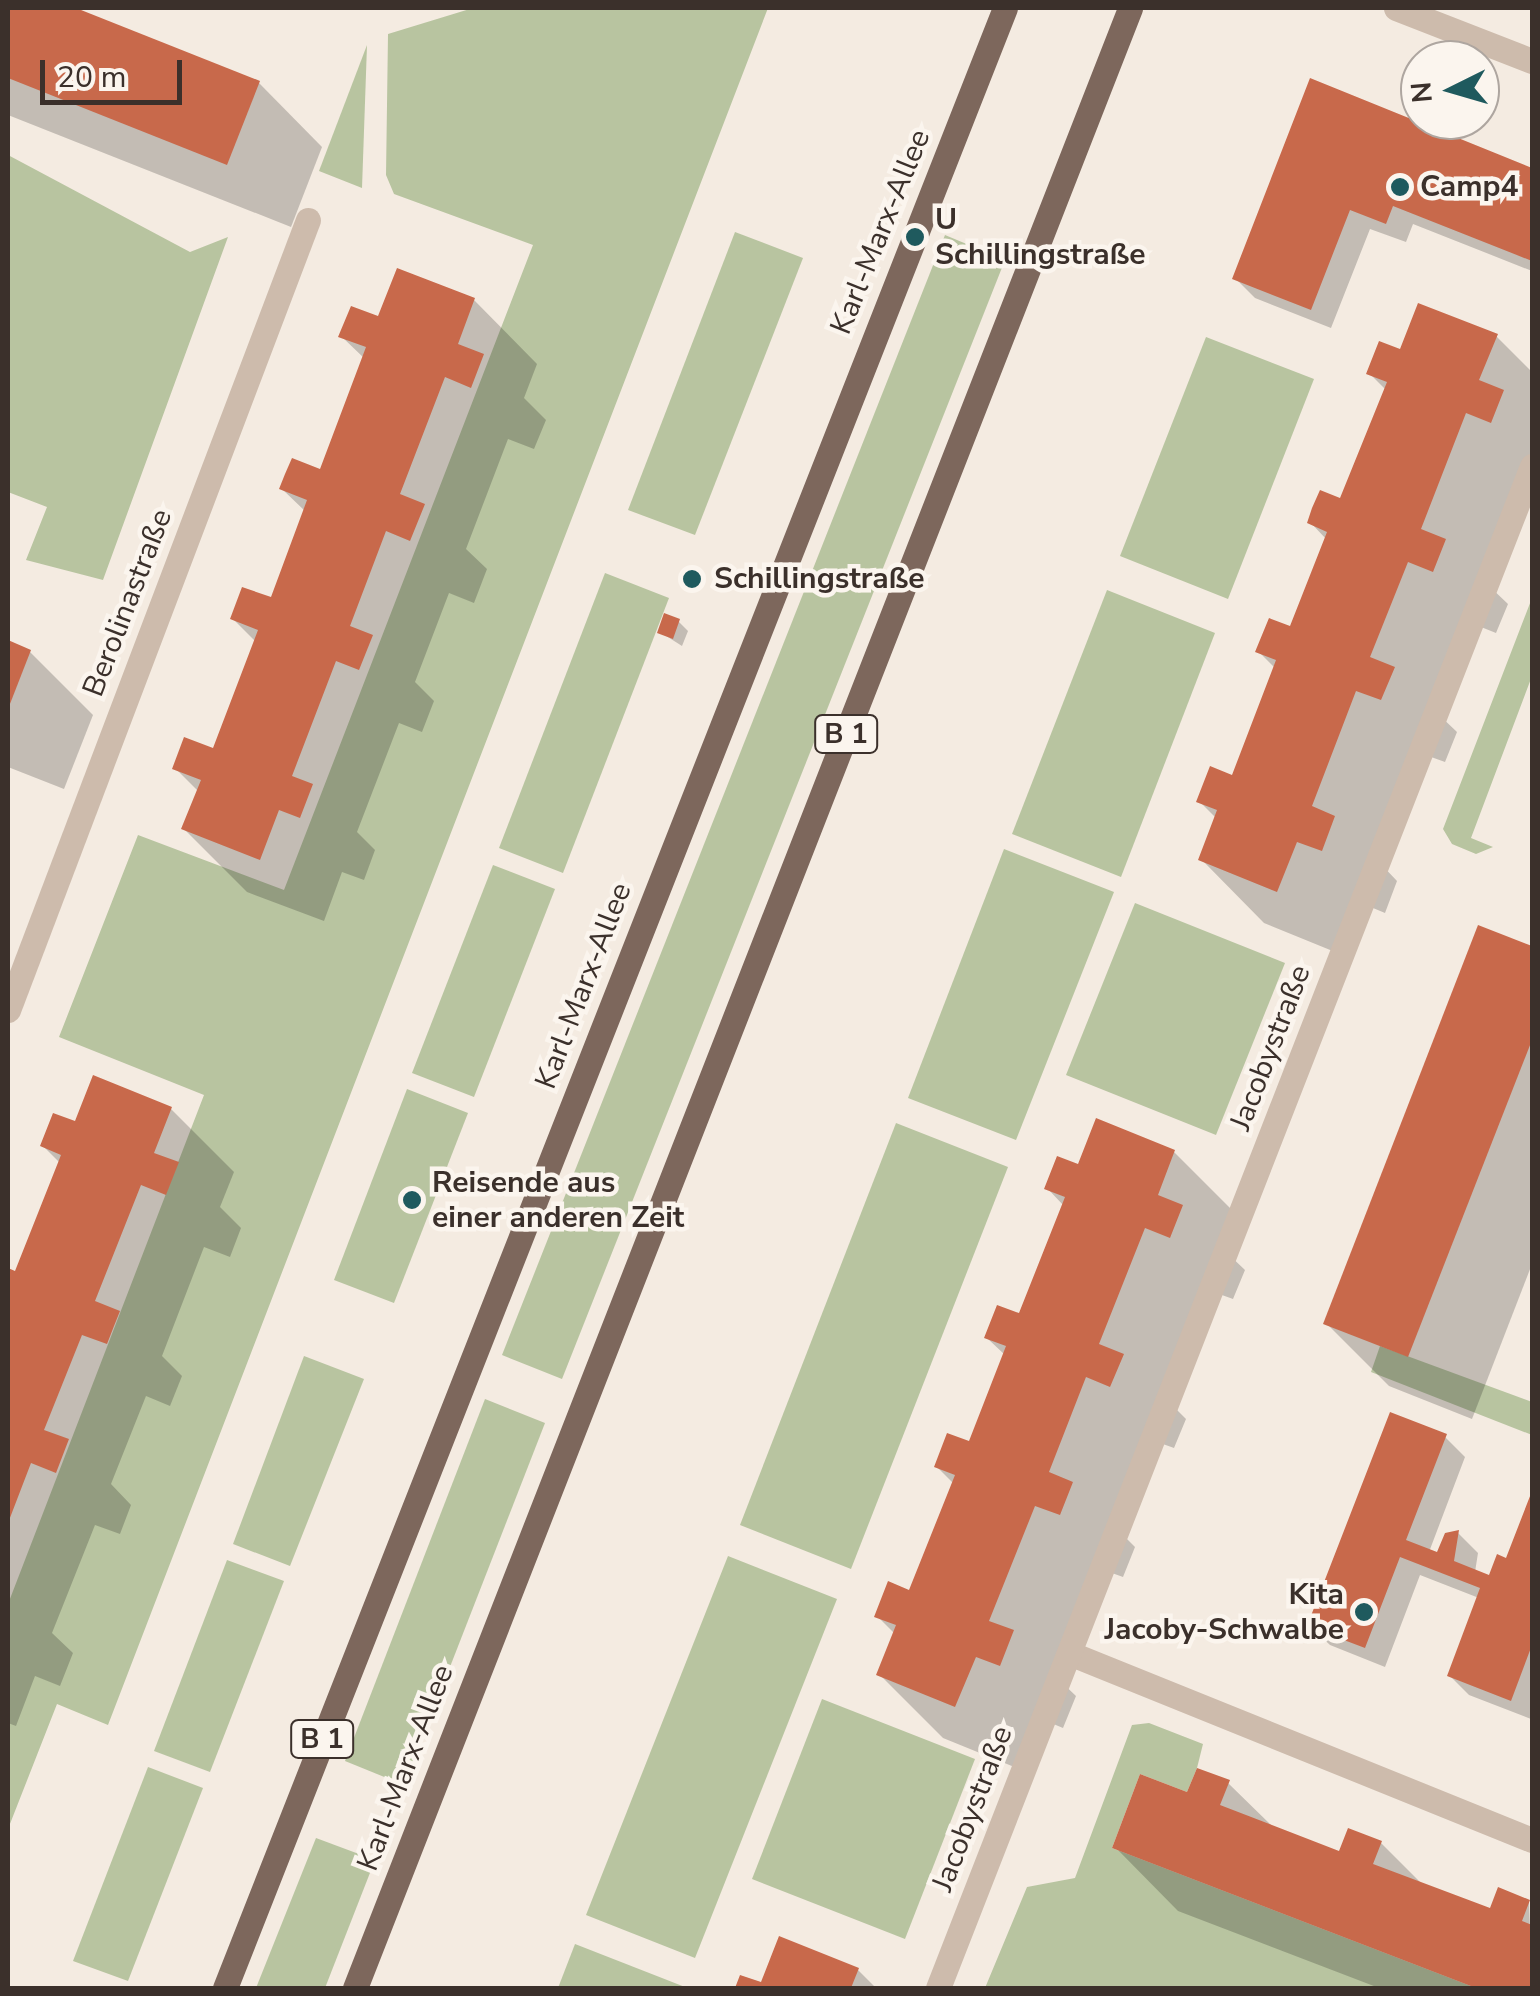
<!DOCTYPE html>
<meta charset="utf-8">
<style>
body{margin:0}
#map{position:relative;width:1540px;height:1996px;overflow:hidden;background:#f4ebe1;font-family:"Nunito Sans",sans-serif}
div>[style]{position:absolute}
.green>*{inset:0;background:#b8c4a0}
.shadow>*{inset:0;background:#0003}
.building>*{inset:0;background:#c8694b}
.street>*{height:25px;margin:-12.5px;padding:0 12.5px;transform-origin:12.5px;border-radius:12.5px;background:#cdbbac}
.primary>*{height:25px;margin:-12.5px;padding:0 12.5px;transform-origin:12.5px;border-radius:12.5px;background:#7d675c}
.dots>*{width:28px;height:28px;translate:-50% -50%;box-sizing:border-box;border:5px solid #fbf5ee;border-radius:50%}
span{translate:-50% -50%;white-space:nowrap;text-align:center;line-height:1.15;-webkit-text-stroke:9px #fbf5ee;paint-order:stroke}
.shield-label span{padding:2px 8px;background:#fbf5ee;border:2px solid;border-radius:8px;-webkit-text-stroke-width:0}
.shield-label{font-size:28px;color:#3b302b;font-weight:700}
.poi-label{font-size:30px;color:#3b302b;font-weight:700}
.left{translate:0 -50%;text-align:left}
.right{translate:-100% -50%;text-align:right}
.street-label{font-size:30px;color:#3b302b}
.frame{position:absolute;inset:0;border:10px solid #3b302b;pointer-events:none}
.north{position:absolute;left:1400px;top:40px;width:100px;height:100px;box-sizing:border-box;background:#fbf5ee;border:2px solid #aea6a0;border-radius:50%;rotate:265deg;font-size:28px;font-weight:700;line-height:40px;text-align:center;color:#3b302b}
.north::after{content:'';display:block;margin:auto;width:35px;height:45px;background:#1f5a5e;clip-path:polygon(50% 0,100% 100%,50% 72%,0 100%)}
.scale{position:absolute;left:40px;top:60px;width:142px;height:45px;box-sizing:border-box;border:5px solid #3b302b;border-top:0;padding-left:12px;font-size:30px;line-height:35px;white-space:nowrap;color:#3b302b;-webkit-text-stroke:8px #fbf5ee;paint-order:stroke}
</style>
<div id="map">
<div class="green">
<div style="clip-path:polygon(473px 8px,768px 8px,108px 1725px,57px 1704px,8px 1829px,8px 1604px,204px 1095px,59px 1037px,138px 835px,284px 890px,533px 245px,394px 194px,386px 175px,388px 34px)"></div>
<div style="clip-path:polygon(367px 45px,362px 188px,319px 171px)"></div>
<div style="clip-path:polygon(8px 155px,190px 252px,228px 237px,103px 580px,26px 560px,47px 507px,8px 492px)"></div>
<div style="clip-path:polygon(735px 232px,803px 258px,695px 535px,628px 510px)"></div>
<div style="clip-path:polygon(945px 235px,1005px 260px,562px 1379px,502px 1355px)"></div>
<div style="clip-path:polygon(1206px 337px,1314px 379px,1228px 599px,1120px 556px)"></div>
<div style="clip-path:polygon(605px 573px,669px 598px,563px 873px,499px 848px)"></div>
<div style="clip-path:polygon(1107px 590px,1215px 633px,1121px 877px,1012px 834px)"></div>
<div style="clip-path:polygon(1532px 598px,1532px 676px,1471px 838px,1493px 847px,1476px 854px,1452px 844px,1443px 829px)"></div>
<div style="clip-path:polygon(1004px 849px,1114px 892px,1016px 1140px,908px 1098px)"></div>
<div style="clip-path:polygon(493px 865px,555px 889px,474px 1097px,412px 1073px)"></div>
<div style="clip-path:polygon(1135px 903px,1285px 963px,1216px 1135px,1066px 1075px)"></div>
<div style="clip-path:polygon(407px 1089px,468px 1113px,394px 1303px,334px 1280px)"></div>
<div style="clip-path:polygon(896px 1123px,1008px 1167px,851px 1569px,740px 1525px)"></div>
<div style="clip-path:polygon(1380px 1346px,1532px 1402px,1532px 1435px,1371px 1372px)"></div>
<div style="clip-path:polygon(304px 1356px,364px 1379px,290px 1566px,233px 1544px)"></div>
<div style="clip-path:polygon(485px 1399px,545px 1423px,404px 1785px,345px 1761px)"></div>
<div style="clip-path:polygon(728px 1556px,837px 1599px,695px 1958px,586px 1915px)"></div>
<div style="clip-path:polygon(227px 1560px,284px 1581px,210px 1772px,154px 1751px)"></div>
<div style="clip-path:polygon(822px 1699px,975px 1759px,905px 1939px,752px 1879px)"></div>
<div style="clip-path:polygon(1149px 1723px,1203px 1744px,1197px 1768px,1187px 1792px,1140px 1774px,1112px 1848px,1476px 1988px,985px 1988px,1027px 1887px,1075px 1878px,1132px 1725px)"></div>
<div style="clip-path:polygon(148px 1767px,203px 1788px,128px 1981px,73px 1961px)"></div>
<div style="clip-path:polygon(316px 1838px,375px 1860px,325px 1988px,256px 1988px)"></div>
<div style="clip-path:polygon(575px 1944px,685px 1987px,684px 1988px,558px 1988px)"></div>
</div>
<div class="shadow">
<div style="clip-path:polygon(8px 8px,69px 8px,259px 83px,322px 147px,291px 227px,8px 115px)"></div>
<div style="clip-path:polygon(1311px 81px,1532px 170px,1532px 271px,1413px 224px,1406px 242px,1370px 229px,1331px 328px,1255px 298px,1235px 278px)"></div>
<div style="clip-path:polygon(474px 300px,537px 364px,524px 398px,546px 420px,534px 449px,508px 439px,466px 549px,487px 569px,474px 603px,449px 593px,415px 682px,434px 701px,422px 732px,399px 723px,357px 832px,375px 850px,364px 880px,342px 872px,324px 921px,247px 892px,184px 829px,199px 792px,175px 768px,214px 751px,256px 642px,232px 618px,272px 600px,306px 512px,282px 489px,321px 472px,365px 359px,341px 336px)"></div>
<div style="clip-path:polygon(1496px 336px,1532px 372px,1532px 476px,1487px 584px,1508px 604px,1496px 633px,1471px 623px,1436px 712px,1457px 732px,1445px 762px,1420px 753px,1378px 861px,1397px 881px,1385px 913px,1361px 903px,1340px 954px,1264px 923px,1201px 859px,1217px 819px,1199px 801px,1233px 778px,1276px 669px,1258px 651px,1292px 629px,1327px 540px,1310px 522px,1342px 502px,1386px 390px,1369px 373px,1401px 352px)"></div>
<div style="clip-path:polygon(678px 621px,688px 631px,682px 646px,660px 632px)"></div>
<div style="clip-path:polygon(8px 643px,30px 652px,93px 715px,64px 789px,8px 767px)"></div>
<div style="clip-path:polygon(1479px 928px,1532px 949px,1532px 1264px,1472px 1419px,1389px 1386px,1326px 1323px)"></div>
<div style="clip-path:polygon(171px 1109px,234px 1172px,220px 1207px,241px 1228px,230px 1257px,204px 1247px,162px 1356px,182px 1376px,170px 1406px,146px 1396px,111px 1484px,131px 1505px,120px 1534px,95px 1525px,52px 1633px,73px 1653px,60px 1686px,35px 1676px,16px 1726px,8px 1723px,8px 1270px,17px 1274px,60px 1163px,43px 1146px,76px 1125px)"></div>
<div style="clip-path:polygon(1174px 1152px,1237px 1215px,1224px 1250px,1245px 1270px,1233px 1299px,1208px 1290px,1165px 1398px,1186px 1419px,1174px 1448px,1149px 1439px,1115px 1527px,1135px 1547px,1123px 1577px,1098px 1568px,1055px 1676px,1076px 1696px,1063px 1728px,1039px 1718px,1019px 1769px,943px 1738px,879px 1674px,895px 1634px,877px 1616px,911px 1593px,954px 1484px,936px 1466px,970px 1444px,1005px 1355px,987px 1338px,1020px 1317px,1064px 1206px,1047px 1188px,1080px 1167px)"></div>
<div style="clip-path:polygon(1445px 1437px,1465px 1457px,1429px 1552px,1439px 1555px,1458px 1533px,1478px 1553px,1475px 1572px,1491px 1578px,1508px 1561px,1532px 1497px,1531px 1719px,1469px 1695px,1449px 1675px,1479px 1598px,1420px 1575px,1385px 1667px,1330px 1645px,1310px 1626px)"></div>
<div style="clip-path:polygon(1228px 1783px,1274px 1828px,1341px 1854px,1381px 1843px,1424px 1886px,1491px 1912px,1529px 1902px,1532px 1988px,1379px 1988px,1178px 1911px,1115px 1847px)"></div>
<div style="clip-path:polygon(858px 1970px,876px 1988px,737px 1988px,742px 1978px,762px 1986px)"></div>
</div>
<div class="building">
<div style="clip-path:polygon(8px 8px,76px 8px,260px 81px,227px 165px,8px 78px)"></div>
<div style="clip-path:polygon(1310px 78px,1532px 168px,1532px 261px,1393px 206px,1386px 224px,1350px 210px,1311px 310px,1232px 279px)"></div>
<div style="clip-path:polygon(397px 268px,475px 298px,458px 344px,484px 354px,471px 388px,445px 377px,400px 494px,425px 504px,410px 541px,386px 531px,350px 626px,373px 635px,359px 670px,336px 661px,292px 776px,313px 784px,300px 818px,279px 810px,260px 860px,181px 829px,201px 780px,172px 769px,184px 737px,213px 748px,258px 630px,230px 619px,242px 587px,271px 597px,307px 500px,279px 489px,285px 474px,292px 458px,320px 469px,366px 347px,338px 337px,351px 306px,378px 316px)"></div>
<div style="clip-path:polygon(1418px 303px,1498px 334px,1479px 380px,1504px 390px,1491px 423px,1466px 413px,1421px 529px,1446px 539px,1433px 572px,1408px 562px,1370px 657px,1395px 667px,1381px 700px,1356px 691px,1312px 806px,1335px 816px,1322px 851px,1297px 842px,1277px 892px,1198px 860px,1217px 810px,1196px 802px,1210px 766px,1232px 775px,1276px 660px,1255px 652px,1269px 618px,1290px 626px,1327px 532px,1307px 523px,1312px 508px,1320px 490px,1340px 498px,1387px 382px,1366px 374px,1379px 341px,1400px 349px)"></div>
<div style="clip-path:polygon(664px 613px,680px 619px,673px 639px,657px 633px)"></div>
<div style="clip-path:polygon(8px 640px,31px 650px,8px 709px)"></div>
<div style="clip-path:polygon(1478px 925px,1532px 946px,1532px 1040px,1408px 1357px,1323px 1324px)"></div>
<div style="clip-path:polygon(93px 1075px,172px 1107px,154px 1153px,179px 1162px,166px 1195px,141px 1185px,95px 1301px,120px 1311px,114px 1326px,107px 1344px,82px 1335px,44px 1430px,69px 1439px,56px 1473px,31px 1463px,8px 1523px,8px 1268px,15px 1271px,61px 1155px,40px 1146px,53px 1113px,75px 1121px)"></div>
<div style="clip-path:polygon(1096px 1118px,1175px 1150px,1158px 1195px,1183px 1205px,1170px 1238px,1145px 1228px,1099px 1344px,1124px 1354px,1110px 1387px,1086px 1377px,1049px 1472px,1073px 1482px,1060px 1515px,1035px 1506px,989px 1621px,1014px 1630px,1000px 1666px,976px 1657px,955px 1707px,876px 1675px,896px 1625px,874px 1617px,888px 1581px,909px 1590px,955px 1475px,934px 1467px,947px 1433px,969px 1441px,1006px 1346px,984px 1338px,997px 1305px,1019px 1313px,1065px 1197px,1044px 1189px,1057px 1156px,1078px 1164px)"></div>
<div style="clip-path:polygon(1390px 1412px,1447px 1434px,1406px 1540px,1437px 1552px,1445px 1533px,1459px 1530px,1454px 1561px,1489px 1575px,1497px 1554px,1506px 1558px,1532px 1491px,1532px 1645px,1511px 1701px,1447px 1676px,1480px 1588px,1400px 1557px,1365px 1648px,1307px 1626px)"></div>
<div style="clip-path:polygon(1197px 1768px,1230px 1780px,1220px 1805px,1339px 1851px,1348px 1828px,1382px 1841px,1373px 1864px,1490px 1908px,1498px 1887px,1530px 1900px,1522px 1921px,1532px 1925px,1532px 1988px,1476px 1988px,1112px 1848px,1140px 1774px,1187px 1792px)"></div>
<div style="clip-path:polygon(779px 1936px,859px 1968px,851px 1988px,735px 1988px,740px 1975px,761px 1982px)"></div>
</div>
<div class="street">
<div style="left:1396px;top:8px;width:146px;rotate:21.3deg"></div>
<div style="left:8px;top:1010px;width:845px;rotate:-69.21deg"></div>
<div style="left:1069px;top:1653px;width:499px;rotate:22deg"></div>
<div style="left:938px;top:1988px;width:1634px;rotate:-68.68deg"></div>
</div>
<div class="primary">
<div style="left:225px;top:1988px;width:2128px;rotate:-68.5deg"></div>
<div style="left:355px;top:1988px;width:2126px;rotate:-68.62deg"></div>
</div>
<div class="dots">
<div style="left:1400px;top:187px;background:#1f5a5e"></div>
<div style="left:915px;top:237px;background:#1f5a5e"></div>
<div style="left:692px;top:579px;background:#1f5a5e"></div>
<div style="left:412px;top:1200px;background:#1f5a5e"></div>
<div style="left:1364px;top:1612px;background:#1f5a5e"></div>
</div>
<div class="shield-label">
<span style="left:846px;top:734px">B 1</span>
<span style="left:322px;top:1739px">B 1</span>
</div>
<div class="poi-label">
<span class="left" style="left:1420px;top:187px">Camp4</span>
<span class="left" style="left:935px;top:237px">U<br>Schillingstraße</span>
<span class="left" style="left:714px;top:579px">Schillingstraße</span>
<span class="left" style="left:432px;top:1200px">Reisende aus<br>einer anderen Zeit</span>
<span class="right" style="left:1344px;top:1612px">Kita<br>Jacoby-Schwalbe</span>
</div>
<div class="street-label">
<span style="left:881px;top:232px;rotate:-68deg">Karl-Marx-Allee</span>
<span style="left:128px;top:603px;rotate:-69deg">Berolinastraße</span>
<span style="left:584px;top:986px;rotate:-69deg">Karl-Marx-Allee</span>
<span style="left:1271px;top:1048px;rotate:-69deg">Jacobystraße</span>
<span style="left:406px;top:1768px;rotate:-69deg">Karl-Marx-Allee</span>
<span style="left:973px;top:1809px;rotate:-69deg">Jacobystraße</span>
</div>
<div class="frame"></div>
<div class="north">N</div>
<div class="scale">20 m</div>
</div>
